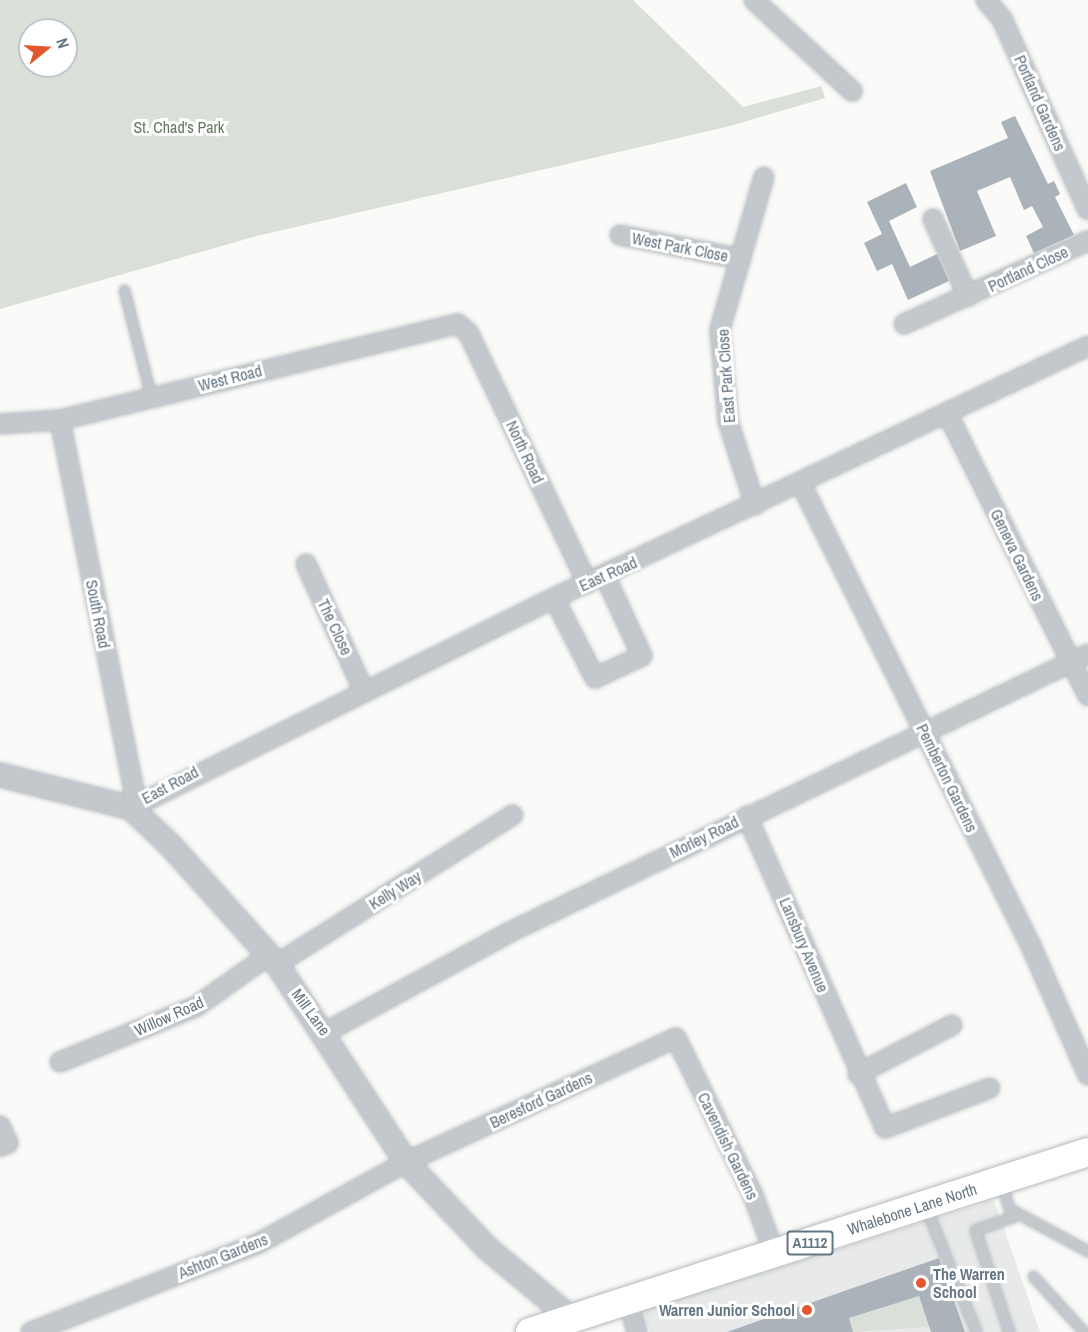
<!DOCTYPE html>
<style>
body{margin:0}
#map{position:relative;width:1088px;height:1332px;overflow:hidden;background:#fafaf8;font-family:"Archivo Narrow",sans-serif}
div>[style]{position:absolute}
.built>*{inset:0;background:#e8e9e9}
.green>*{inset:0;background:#dadfd7}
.building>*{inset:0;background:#aab3b9}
.roads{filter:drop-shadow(0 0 2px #b5babe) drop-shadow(0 0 2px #b5babe)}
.service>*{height:9px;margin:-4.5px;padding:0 4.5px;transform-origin:4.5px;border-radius:4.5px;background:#c3c8cc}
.minor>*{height:18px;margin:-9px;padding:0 9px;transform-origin:9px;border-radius:9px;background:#c3c8cc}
.tertiary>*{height:22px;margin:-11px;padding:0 11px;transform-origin:11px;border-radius:11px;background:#c3c8cc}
.primary>*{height:28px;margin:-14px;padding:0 14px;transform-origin:14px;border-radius:14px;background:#fff}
.dots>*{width:16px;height:16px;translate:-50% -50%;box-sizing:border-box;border:3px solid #fff;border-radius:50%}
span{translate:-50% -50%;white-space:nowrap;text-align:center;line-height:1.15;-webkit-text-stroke:6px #fff;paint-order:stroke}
.shield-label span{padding:2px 4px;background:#fff;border:2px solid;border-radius:4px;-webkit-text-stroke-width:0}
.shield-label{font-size:15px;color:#657683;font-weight:700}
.street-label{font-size:16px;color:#657683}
.park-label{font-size:16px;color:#687a64}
.poi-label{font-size:16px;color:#657683;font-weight:700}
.left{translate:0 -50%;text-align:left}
.right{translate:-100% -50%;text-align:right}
.north{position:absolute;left:18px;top:18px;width:60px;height:60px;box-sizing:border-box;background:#fff;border:2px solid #c1c8cd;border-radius:50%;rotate:72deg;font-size:16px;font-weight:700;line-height:24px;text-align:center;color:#657683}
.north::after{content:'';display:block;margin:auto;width:21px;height:27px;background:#e4572e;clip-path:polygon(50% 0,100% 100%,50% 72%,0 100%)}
</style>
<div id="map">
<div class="built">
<div style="clip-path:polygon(994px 1200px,1040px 1332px,650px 1332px,644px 1310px)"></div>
</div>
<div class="green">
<div style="clip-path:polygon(evenodd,0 0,633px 0,743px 107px,821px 86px,825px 98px,730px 126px,257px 236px,0 309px,0 0,30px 30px,66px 30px,66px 66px,30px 66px,30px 30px)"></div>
<div style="clip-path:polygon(919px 1296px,930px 1327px,853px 1332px,849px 1318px)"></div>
</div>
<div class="building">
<div style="clip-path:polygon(1015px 116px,1048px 184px,1054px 181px,1060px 194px,1055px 197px,1074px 235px,1034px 253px,1026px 236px,1043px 227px,1032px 206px,1024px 210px,1010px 177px,977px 191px,996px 236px,960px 251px,930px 171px,1008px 138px,1001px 122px)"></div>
<div style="clip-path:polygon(906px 183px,917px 207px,889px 221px,910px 267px,937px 254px,949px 281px,908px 300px,892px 264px,877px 271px,864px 243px,882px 234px,867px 202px)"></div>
<div style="clip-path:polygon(939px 1258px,965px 1332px,931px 1332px,919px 1296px,849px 1318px,853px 1332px,727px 1332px)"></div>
</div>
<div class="roads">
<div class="service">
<div style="left:124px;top:290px;width:110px;rotate:75.8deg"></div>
<div style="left:1001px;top:1182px;width:37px;rotate:73deg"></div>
<div style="left:1012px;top:1217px;width:39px;rotate:161deg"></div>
<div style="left:975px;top:1230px;width:108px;rotate:71.6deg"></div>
<div style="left:926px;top:1208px;width:134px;rotate:68deg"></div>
<div style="left:1010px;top:1209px;width:89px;rotate:28.3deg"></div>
<div style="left:1033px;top:1276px;width:76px;rotate:47.7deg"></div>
</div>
<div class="minor">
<div style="left:754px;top:0;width:134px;rotate:42.9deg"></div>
<div style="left:986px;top:0;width:25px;rotate:50deg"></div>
<div style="left:1002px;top:19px;width:209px;rotate:65.8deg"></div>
<div style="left:933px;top:219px;width:85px;rotate:65.6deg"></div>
<div style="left:620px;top:235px;width:123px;rotate:11.2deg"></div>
<div style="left:904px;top:324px;width:202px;rotate:-24.3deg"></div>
<div style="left:947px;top:413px;width:316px;rotate:63.5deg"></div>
<div style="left:60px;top:420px;width:376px;rotate:78.7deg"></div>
<div style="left:134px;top:789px;width:19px;rotate:99deg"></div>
<div style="left:0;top:424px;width:60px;rotate:-3.8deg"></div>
<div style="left:60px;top:420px;width:409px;rotate:-13.6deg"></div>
<div style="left:458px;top:324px;width:15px;rotate:42deg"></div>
<div style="left:469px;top:334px;width:276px;rotate:64.6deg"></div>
<div style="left:800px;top:482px;width:518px;rotate:63.53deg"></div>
<div style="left:1031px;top:946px;width:141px;rotate:66.2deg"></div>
<div style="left:755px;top:505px;width:88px;rotate:-107.8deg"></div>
<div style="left:728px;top:421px;width:92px;rotate:-95deg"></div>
<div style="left:720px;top:329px;width:158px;rotate:-73.9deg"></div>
<div style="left:306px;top:564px;width:140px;rotate:65.5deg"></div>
<div style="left:554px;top:598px;width:90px;rotate:62.9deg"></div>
<div style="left:595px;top:678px;width:52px;rotate:-25.1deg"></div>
<div style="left:642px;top:656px;width:88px;rotate:-114.8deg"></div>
<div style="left:131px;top:808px;width:472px;rotate:-26.4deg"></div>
<div style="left:554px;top:598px;width:590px;rotate:-25.26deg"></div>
<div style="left:747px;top:816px;width:341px;rotate:66.1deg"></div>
<div style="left:885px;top:1128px;width:112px;rotate:-20.9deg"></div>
<div style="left:277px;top:964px;width:279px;rotate:-32.3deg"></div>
<div style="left:326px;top:1032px;width:209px;rotate:-28.5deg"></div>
<div style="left:510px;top:932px;width:641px;rotate:-25.69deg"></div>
<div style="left:60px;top:1062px;width:148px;rotate:-22.2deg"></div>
<div style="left:197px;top:1006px;width:88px;rotate:-35.3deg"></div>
<div style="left:858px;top:1074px;width:106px;rotate:-27.5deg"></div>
<div style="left:0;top:1126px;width:19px;rotate:65deg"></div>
<div style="left:8px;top:1143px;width:9px;rotate:159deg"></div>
<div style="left:629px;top:1302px;width:31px;rotate:75deg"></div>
<div style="left:31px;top:1332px;width:243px;rotate:-21.3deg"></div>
<div style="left:257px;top:1244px;width:170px;rotate:-28.8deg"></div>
<div style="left:406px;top:1162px;width:297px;rotate:-24.7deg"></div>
<div style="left:676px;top:1038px;width:175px;rotate:63.9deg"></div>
<div style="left:753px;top:1195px;width:64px;rotate:69.9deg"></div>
</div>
<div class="tertiary">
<div style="left:0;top:775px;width:135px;rotate:14.1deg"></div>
<div style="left:131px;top:808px;width:55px;rotate:43.5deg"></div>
<div style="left:171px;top:846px;width:159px;rotate:48.1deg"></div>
<div style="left:277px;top:964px;width:236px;rotate:56.9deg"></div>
<div style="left:406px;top:1162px;width:118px;rotate:46.7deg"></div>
<div style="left:487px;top:1248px;width:112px;rotate:39.9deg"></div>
</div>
<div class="primary">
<div style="left:530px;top:1332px;width:586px;rotate:-17.88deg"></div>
</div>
</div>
<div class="dots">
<div style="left:921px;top:1283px;background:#e4572e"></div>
<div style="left:807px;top:1310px;background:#e4572e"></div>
</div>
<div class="shield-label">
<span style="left:810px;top:1243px">A1112</span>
</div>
<div class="street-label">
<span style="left:1040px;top:103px;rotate:66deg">Portland Gardens</span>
<span style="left:680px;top:247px;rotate:11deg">West Park Close</span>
<span style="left:1028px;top:269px;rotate:-25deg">Portland Close</span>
<span style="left:726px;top:376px;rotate:-94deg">East Park Close</span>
<span style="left:230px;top:378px;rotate:-14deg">West Road</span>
<span style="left:525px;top:452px;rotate:65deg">North Road</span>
<span style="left:1017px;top:555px;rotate:64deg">Geneva Gardens</span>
<span style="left:608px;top:574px;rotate:-24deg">East Road</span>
<span style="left:98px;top:614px;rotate:79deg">South Road</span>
<span style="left:335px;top:627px;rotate:65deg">The Close</span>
<span style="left:947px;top:778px;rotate:64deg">Pemberton Gardens</span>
<span style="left:170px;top:785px;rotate:-28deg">East Road</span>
<span style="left:704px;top:837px;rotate:-26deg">Morley Road</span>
<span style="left:395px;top:890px;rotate:-32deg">Kelly Way</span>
<span style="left:804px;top:945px;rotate:67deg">Lansbury Avenue</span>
<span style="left:311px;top:1012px;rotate:54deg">Mill Lane</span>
<span style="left:169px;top:1016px;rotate:-24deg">Willow Road</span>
<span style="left:541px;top:1100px;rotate:-25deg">Beresford Gardens</span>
<span style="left:728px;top:1146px;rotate:64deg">Cavendish Gardens</span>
<span style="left:912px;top:1209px;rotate:-18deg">Whalebone Lane North</span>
<span style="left:223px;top:1256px;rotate:-22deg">Ashton Gardens</span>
</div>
<div class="park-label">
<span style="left:179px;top:127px">St. Chad's Park</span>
</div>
<div class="poi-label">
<span class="left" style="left:933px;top:1283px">The Warren<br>School</span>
<span class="right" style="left:795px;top:1310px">Warren Junior School</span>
</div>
<div class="north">N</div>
</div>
